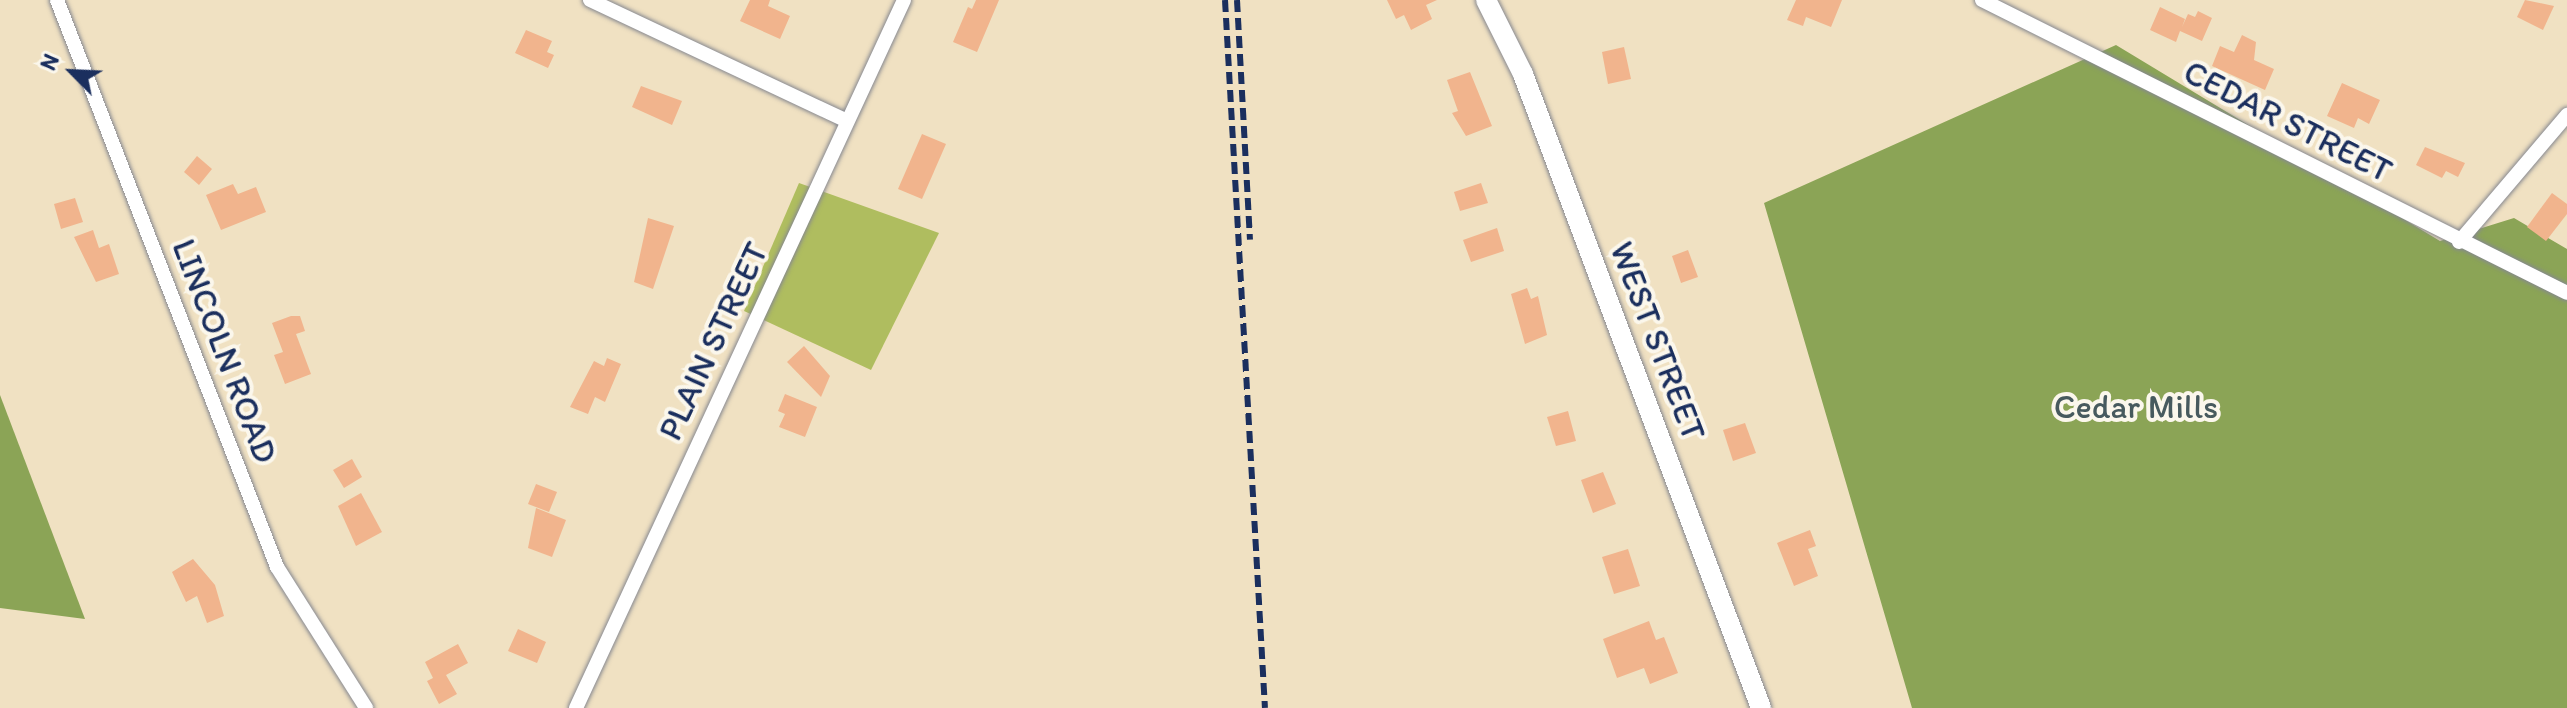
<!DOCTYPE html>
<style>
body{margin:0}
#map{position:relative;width:2567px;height:708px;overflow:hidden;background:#f0e1c2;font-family:Itim,sans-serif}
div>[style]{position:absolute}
.green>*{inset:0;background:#afbd5f}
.forest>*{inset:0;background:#8ba456}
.building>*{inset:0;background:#f1b48d}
.roads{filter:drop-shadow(0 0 2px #868890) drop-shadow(0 0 2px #868890)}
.street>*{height:14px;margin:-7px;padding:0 7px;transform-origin:7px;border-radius:7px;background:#fff}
.secondary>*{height:20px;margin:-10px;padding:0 10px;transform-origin:10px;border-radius:10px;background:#fff}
.rail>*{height:6px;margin-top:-3px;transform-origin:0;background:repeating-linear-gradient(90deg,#1b2f5e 0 12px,transparent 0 18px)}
span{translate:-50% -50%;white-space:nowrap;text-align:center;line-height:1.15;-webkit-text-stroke:8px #fbf7ec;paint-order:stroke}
.street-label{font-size:34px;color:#1b2f5e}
.park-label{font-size:34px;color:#475a5e}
.north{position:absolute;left:32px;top:32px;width:80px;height:80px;-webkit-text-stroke:6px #fbf7ec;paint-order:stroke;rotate:294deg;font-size:22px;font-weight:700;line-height:32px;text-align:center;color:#1b2f5e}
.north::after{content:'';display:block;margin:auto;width:28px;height:36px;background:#1b2f5e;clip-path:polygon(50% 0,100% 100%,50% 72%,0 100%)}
</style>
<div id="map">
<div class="green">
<div style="clip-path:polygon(799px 183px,939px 233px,871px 370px,744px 311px)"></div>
</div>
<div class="forest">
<div style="clip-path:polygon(2116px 45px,2440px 241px,2514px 218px,2567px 249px,2567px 708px,1912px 708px,1764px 203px)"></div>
<div style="clip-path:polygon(0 395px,85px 619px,0 608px)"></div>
</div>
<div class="building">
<div style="clip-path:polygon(750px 0,770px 0,768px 6px,790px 16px,780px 39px,740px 21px)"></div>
<div style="clip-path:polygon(976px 0,999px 0,977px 52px,953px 42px,968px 7px,972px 9px)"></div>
<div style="clip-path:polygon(1387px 0,1437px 0,1426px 5px,1432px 19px,1411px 30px,1404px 15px,1396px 19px)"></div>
<div style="clip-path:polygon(1796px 0,1842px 0,1831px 27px,1806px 17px,1803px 26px,1787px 20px)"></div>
<div style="clip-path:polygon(2525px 0,2554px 6px,2543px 30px,2517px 17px)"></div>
<div style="clip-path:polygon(2160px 7px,2185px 19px,2182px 27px,2188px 14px,2195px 17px,2198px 11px,2212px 18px,2202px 41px,2180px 31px,2176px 42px,2150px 30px)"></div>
<div style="clip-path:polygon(526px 30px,552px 41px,547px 52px,554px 55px,548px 68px,515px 53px)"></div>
<div style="clip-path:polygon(2242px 35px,2256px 42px,2254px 60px,2274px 69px,2265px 90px,2212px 66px,2220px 46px,2234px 52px)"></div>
<div style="clip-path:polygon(1624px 47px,1631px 79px,1608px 84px,1602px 52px)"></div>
<div style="clip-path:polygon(1470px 72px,1492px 126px,1466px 136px,1452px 113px,1458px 111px,1447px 80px)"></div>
<div style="clip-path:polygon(2342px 83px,2380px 100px,2369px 124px,2358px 118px,2354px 128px,2327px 116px)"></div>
<div style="clip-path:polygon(641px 86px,682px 101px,672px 125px,632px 107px)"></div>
<div style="clip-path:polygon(922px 134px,946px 144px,922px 199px,898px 189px)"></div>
<div style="clip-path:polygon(2425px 147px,2465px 163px,2458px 177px,2446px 171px,2442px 178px,2416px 165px)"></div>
<div style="clip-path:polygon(197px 156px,212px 169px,199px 185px,184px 172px)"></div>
<div style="clip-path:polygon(1481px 183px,1488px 203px,1460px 211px,1454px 192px)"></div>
<div style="clip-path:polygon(233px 184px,238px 194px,256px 187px,266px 212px,221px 230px,206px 195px)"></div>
<div style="clip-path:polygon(2552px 193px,2567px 204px,2567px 214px,2546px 241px,2527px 227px)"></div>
<div style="clip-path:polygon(75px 198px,83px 222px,61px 229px,54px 204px)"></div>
<div style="clip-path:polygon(648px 218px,674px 226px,653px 289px,634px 282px)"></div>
<div style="clip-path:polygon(1497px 228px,1504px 251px,1471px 262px,1463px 240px)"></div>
<div style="clip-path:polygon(93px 230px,99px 248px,109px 244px,119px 274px,96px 282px,74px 237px)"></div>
<div style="clip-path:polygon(1688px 250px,1698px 277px,1681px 283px,1672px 256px)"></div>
<div style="clip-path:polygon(1527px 288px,1531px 299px,1538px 296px,1547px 335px,1525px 344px,1511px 294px)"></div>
<div style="clip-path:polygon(291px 316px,300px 316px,305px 331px,296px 334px,311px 374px,285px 384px,274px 355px,283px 352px,272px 323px)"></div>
<div style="clip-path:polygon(804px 346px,830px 376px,821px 397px,787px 362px)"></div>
<div style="clip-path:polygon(607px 358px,621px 364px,605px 402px,595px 397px,588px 414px,570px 407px,594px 361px,604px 366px)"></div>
<div style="clip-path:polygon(785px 394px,817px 407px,805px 437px,779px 427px,785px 414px,778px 411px)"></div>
<div style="clip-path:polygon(1568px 411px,1576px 441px,1556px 446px,1547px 417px)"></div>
<div style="clip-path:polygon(1745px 423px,1756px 453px,1733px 461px,1723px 430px)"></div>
<div style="clip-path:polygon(352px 459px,362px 477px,344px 488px,333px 470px)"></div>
<div style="clip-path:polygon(1603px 472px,1616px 504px,1593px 513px,1581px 480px)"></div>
<div style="clip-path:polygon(536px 484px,557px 492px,549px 512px,528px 504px)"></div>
<div style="clip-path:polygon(361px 493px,382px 532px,356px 546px,338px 506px)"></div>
<div style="clip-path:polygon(536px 508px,566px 520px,552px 557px,528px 548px)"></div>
<div style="clip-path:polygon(1810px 530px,1816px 546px,1808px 549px,1818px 576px,1794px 586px,1777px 543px)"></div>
<div style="clip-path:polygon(1628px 549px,1640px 586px,1614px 594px,1602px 557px)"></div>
<div style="clip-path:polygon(193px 559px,215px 585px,224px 616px,207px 623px,197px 596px,186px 602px,172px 572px)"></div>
<div style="clip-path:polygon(1649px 621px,1656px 640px,1664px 637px,1678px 673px,1650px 684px,1644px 668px,1617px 678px,1603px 639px)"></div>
<div style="clip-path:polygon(518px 629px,546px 642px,537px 663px,508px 651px)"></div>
<div style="clip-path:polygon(458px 644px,468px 663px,446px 675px,457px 694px,439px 704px,427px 681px,433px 678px,425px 662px)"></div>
</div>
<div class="roads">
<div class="street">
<div style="left:57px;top:0;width:608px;rotate:68.79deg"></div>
<div style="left:277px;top:567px;width:167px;rotate:57.7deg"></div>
<div style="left:590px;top:0;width:284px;rotate:25.2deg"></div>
<div style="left:1982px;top:0;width:654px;rotate:26.6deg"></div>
<div style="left:2459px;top:242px;width:167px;rotate:-49.6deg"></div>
<div style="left:576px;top:708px;width:780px;rotate:-65.14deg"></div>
</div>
<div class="secondary">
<div style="left:1486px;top:0;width:83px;rotate:63.4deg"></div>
<div style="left:1523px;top:74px;width:677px;rotate:69.42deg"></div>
</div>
</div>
<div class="rail">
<div style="left:1225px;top:0;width:709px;rotate:86.77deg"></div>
<div style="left:1237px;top:0;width:240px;rotate:86.9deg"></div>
</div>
<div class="street-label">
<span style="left:2288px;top:121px;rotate:27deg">CEDAR STREET</span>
<span style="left:713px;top:341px;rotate:-65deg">PLAIN STREET</span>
<span style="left:1658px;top:341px;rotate:69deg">WEST STREET</span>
<span style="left:225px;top:351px;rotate:69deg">LINCOLN ROAD</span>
</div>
<div class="park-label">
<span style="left:2136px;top:407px">Cedar Mills</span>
</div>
<div class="north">N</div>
</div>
